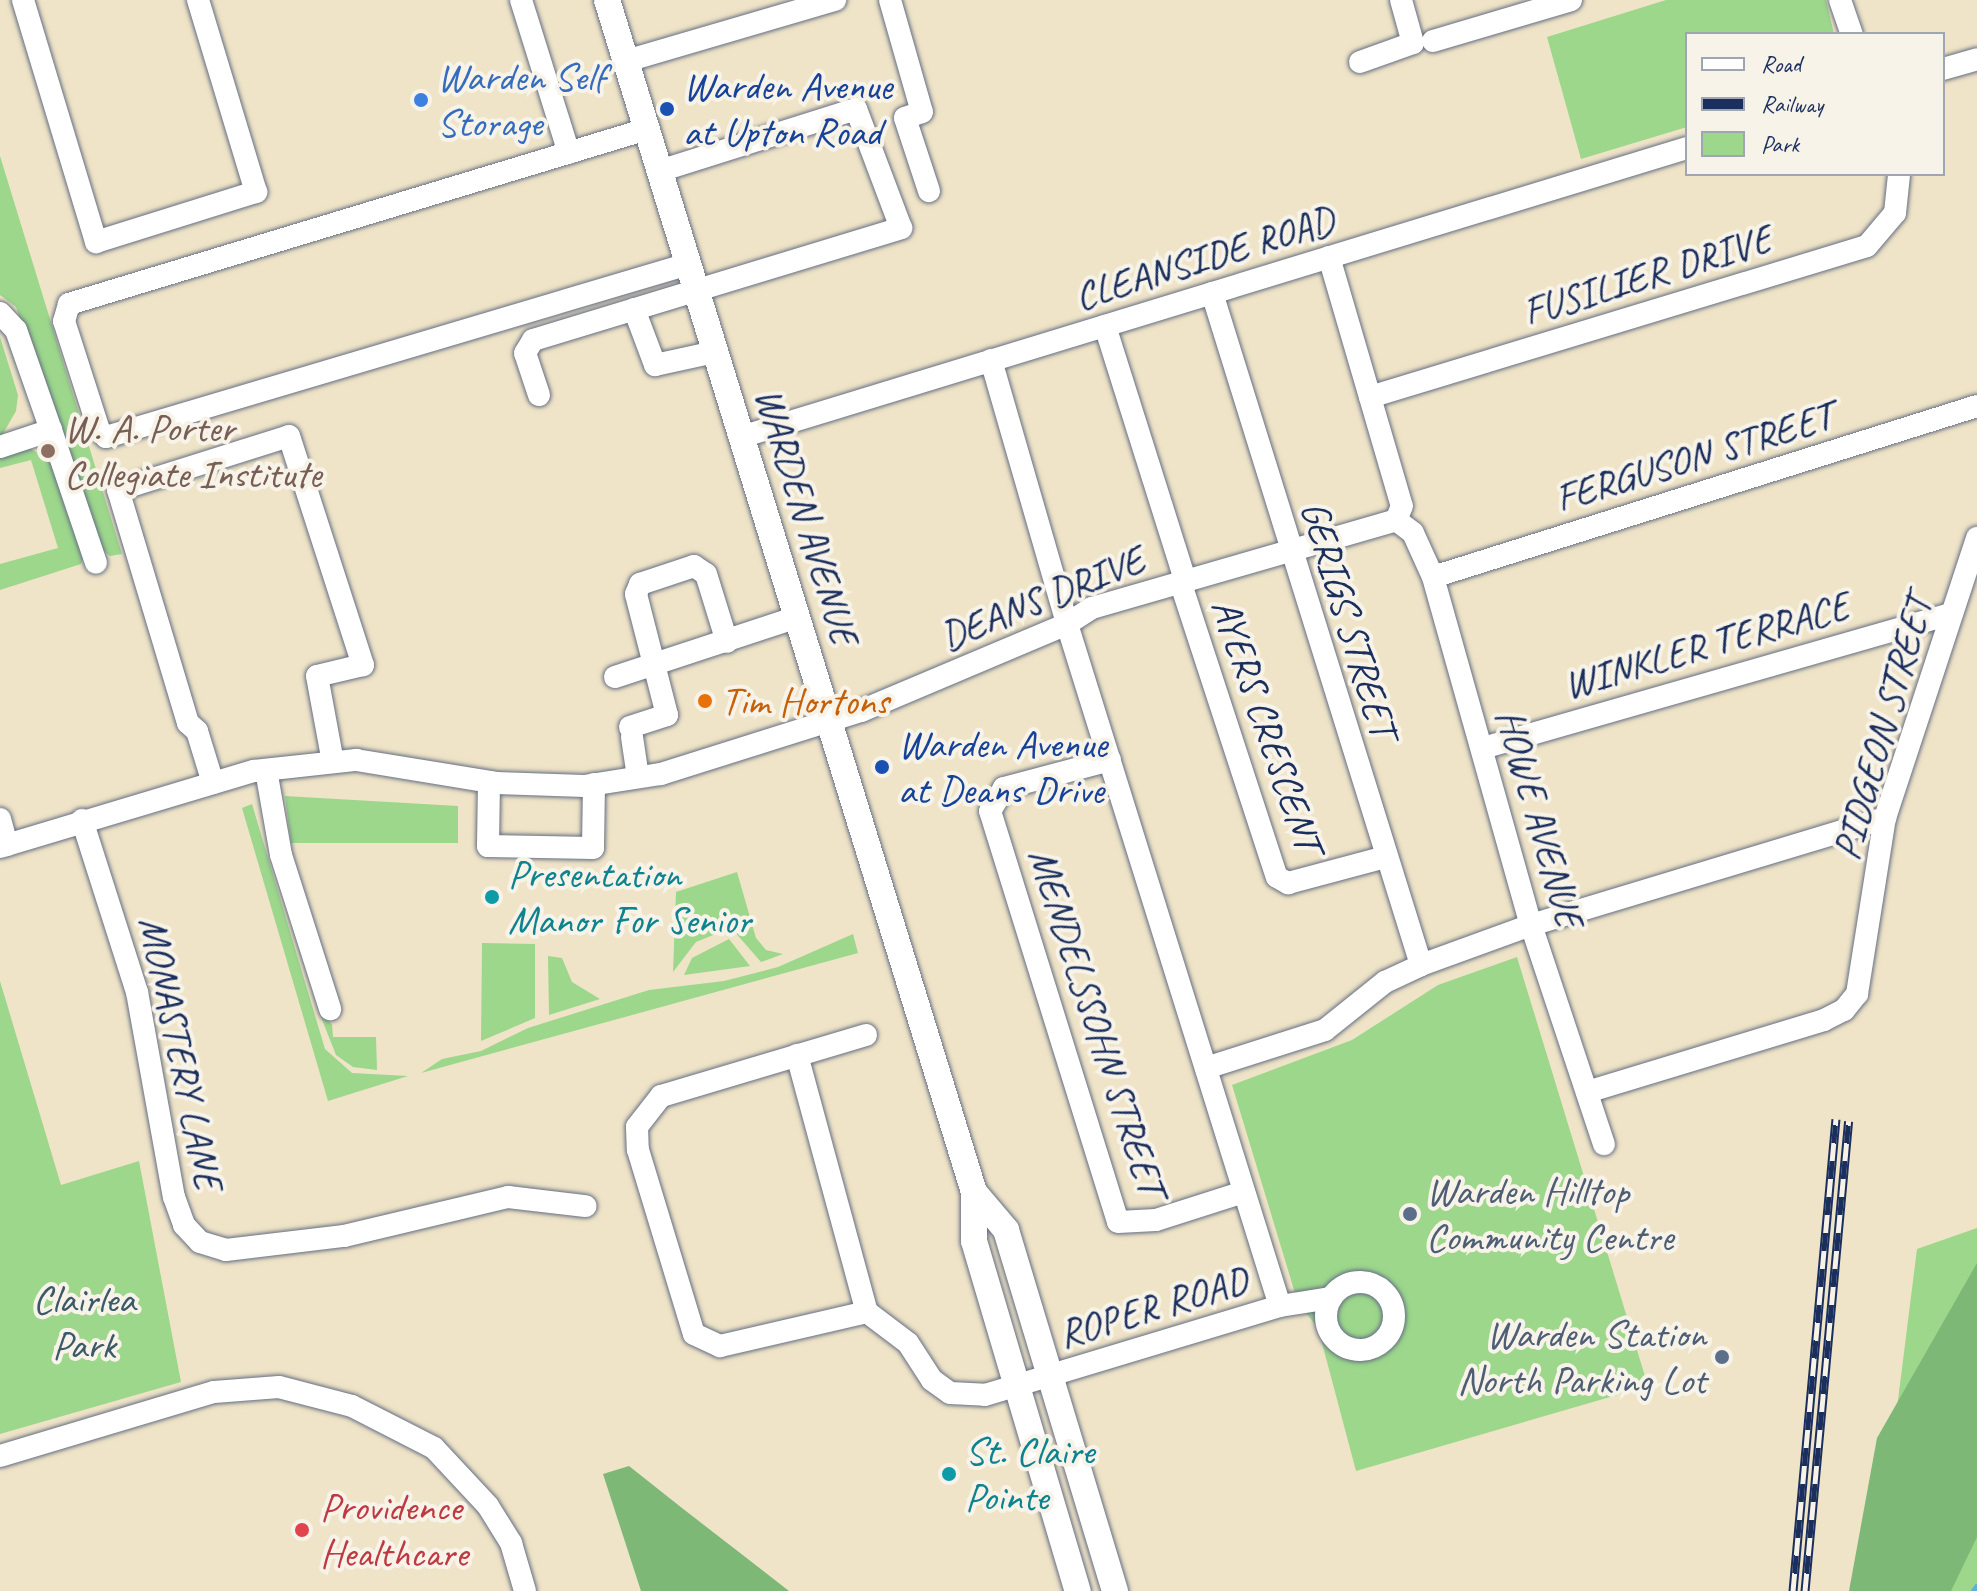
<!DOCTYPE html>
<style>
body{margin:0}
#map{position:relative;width:1977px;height:1591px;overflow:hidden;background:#efe4c7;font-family:Caveat,sans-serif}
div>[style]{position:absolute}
.green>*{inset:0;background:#9cd78b}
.forest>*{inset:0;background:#7db877}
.stream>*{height:6px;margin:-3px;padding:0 3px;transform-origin:3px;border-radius:3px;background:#62aedb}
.roads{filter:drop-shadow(0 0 2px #656e83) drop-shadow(0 0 2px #656e83)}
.minor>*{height:22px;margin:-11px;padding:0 11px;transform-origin:11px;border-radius:11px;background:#fff}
.minor>.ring{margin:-11px;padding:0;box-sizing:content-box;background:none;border:22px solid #fff;border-radius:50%}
.major>*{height:26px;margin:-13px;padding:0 13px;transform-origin:13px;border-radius:13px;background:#fff}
.rail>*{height:9px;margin-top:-4.5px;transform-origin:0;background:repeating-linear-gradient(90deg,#f7f3e8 0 18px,#1b2f5e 0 36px);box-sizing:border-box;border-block:2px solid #1b2f5e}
.dots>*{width:22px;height:22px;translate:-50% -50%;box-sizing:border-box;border:4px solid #f7f3e8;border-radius:50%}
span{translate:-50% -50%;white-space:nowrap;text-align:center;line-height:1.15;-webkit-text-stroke:8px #f7f3e8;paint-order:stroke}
.shop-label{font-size:40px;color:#366cbe}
.left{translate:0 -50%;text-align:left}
.transit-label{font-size:40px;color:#164399}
.street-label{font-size:40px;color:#1b2f5e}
.education-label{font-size:40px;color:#785e54}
.food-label{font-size:40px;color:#c56008}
.culture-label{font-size:40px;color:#0d838f}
.service-label{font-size:40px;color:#4e5e75}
.right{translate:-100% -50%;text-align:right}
.park-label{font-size:40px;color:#3b5969}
.health-label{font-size:40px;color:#be3a42}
.legend{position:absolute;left:1685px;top:32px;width:260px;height:144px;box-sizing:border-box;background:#f7f3e8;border:2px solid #9fa5b1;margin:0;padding:10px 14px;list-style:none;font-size:24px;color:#1b2f5e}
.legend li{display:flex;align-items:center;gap:16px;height:40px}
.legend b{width:40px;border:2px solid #9fa5b1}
</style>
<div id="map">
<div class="green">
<div style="clip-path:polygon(1666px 0,1826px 0,1834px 34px,1687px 34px,1687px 127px,1581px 159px,1547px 37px)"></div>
<div style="clip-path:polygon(0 156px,122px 554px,110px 556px,99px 547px,16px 307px,0 295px)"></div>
<div style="clip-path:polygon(0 337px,18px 395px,16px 411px,0 439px)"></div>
<div style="clip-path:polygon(27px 447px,55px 462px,84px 556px,81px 564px,0 590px,0 564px,58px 548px,31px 460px,0 468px,0 456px)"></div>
<div style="clip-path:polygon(285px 796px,458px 806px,458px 843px,291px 843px)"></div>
<div style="clip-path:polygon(252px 804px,325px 1049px,352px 1073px,408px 1076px,328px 1101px,242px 808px)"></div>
<div style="clip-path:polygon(737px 872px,756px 938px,766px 950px,783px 954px,761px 962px,733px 930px,723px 931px,696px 942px,673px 972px,676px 892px)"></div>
<div style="clip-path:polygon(853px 934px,858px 953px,421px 1073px,442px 1059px,481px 1051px,528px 1028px,649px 990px,724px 981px,778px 967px)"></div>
<div style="clip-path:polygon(729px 939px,750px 966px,684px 975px,692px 958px)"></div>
<div style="clip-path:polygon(482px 943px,535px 944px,535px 1018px,481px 1041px)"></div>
<div style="clip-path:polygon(548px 956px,562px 958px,572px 982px,600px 999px,549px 1015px)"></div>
<div style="clip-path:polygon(1517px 957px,1648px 1386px,1356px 1471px,1318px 1328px,1298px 1303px,1232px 1085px,1352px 1040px,1438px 985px)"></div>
<div style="clip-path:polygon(0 981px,61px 1185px,139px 1161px,181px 1382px,0 1434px)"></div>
<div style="clip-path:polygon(319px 1012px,332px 1024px,333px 1037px,376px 1037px,377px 1070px,353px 1067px,336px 1055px)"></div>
<div style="clip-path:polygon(1977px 1228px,1977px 1591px,1874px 1591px,1917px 1249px)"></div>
</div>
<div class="forest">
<div style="clip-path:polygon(1977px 1263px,1977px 1537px,1951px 1591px,1849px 1591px,1877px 1438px)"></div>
<div style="clip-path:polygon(629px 1466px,682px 1508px,789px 1591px,641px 1591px,603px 1474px)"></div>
</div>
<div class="stream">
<div style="left:1974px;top:1591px;width:5px;rotate:-53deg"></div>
</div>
<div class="roads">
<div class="minor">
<div style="left:23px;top:0;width:253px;rotate:73.2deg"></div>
<div style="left:96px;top:242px;width:168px;rotate:-17.4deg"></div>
<div style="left:256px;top:192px;width:201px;rotate:-106.8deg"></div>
<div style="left:521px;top:0;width:160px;rotate:72.6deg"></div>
<div style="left:890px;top:0;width:116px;rotate:74.1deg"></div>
<div style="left:922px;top:112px;width:18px;rotate:161deg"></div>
<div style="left:905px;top:118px;width:77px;rotate:71.8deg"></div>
<div style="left:1840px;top:0;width:36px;rotate:71deg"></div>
<div style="left:1433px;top:41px;width:144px;rotate:-16.5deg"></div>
<div style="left:626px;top:61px;width:218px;rotate:-16.3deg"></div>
<div style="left:1360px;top:62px;width:56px;rotate:-19.7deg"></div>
<div style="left:1413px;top:43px;width:45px;rotate:-105.6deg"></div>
<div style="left:1943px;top:69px;width:35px;rotate:-16deg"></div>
<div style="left:647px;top:129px;width:604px;rotate:163.16deg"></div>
<div style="left:69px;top:304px;width:18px;rotate:106deg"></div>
<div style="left:64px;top:321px;width:114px;rotate:72.2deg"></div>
<div style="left:99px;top:430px;width:10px;rotate:45deg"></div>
<div style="left:106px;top:437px;width:607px;rotate:-16.55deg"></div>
<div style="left:1329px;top:257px;width:259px;rotate:73.7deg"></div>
<div style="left:1402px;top:506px;width:15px;rotate:113deg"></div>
<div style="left:1212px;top:293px;width:704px;rotate:72.72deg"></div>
<div style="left:634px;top:309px;width:60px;rotate:69.4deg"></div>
<div style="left:655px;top:365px;width:61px;rotate:-12.2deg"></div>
<div style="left:0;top:313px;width:23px;rotate:47deg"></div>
<div style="left:16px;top:330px;width:106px;rotate:70.7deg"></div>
<div style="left:1105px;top:326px;width:266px;rotate:72.5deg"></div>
<div style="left:991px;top:360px;width:275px;rotate:73.9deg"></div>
<div style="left:1067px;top:624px;width:714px;rotate:72.66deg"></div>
<div style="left:539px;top:395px;width:44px;rotate:-108.4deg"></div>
<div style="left:525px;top:353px;width:15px;rotate:-58deg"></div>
<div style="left:533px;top:340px;width:385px;rotate:-16.9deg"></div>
<div style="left:901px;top:228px;width:127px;rotate:-110.7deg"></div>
<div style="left:856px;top:109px;width:207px;rotate:162.5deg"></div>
<div style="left:1370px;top:397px;width:519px;rotate:-16.9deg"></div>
<div style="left:1867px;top:246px;width:43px;rotate:-49.7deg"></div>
<div style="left:1895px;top:213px;width:39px;rotate:-84deg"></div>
<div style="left:741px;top:437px;width:989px;rotate:-16.99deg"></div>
<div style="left:0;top:447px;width:54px;rotate:-18.4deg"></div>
<div style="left:51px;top:430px;width:140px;rotate:71.3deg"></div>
<div style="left:1433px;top:577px;width:570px;rotate:-17.45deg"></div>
<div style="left:1180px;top:581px;width:311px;rotate:71.9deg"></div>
<div style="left:1277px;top:877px;width:13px;rotate:29deg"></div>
<div style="left:1288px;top:883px;width:101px;rotate:-14.9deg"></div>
<div style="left:615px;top:677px;width:188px;rotate:-18.2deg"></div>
<div style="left:630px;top:727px;width:39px;rotate:-18deg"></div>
<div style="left:667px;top:715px;width:125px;rotate:-104.4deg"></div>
<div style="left:636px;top:594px;width:11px;rotate:-68deg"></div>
<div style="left:640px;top:584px;width:57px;rotate:-18.4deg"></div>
<div style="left:694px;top:566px;width:14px;rotate:34deg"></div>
<div style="left:706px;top:574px;width:71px;rotate:72.8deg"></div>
<div style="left:632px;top:737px;width:40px;rotate:81.5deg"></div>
<div style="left:1483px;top:748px;width:486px;rotate:-16deg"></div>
<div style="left:1110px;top:760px;width:110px;rotate:165.2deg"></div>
<div style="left:1004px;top:788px;width:27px;rotate:121deg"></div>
<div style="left:990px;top:811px;width:430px;rotate:72.7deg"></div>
<div style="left:1118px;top:1222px;width:38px;rotate:-3deg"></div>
<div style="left:1156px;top:1220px;width:92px;rotate:-17.7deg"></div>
<div style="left:266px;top:770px;width:86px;rotate:80deg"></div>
<div style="left:281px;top:855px;width:162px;rotate:72.3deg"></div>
<div style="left:489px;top:782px;width:64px;rotate:90.9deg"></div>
<div style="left:488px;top:846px;width:105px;rotate:1.1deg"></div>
<div style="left:593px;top:848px;width:64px;rotate:-89.1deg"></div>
<div style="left:213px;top:783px;width:54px;rotate:-107.1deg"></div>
<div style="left:197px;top:731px;width:12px;rotate:-138deg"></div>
<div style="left:188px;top:723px;width:243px;rotate:-106.7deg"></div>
<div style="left:118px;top:490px;width:179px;rotate:-17.5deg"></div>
<div style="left:289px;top:436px;width:241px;rotate:72.1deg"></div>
<div style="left:363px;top:665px;width:47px;rotate:166.6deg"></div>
<div style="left:317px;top:676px;width:87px;rotate:79.5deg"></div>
<div style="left:0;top:819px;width:27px;rotate:75deg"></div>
<div style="left:82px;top:820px;width:181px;rotate:72.3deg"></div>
<div style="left:137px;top:992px;width:208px;rotate:79.8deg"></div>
<div style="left:174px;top:1197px;width:30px;rotate:70deg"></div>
<div style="left:184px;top:1225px;width:23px;rotate:47deg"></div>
<div style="left:200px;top:1242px;width:27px;rotate:17deg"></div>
<div style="left:226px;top:1250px;width:119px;rotate:-6.8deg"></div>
<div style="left:344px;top:1236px;width:169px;rotate:-13.4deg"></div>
<div style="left:508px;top:1197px;width:78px;rotate:6.7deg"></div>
<div style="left:0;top:847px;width:265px;rotate:-16.7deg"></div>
<div style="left:254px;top:771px;width:103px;rotate:-6.2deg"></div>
<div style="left:356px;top:760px;width:142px;rotate:9.3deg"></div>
<div style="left:496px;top:783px;width:88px;rotate:2deg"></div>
<div style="left:584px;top:786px;width:78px;rotate:-8.9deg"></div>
<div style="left:661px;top:774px;width:210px;rotate:-17.5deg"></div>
<div style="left:861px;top:711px;width:224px;rotate:-22.9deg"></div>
<div style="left:1067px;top:624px;width:30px;rotate:-33deg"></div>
<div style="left:1092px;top:608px;width:316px;rotate:-16.1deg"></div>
<div style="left:1396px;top:520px;width:21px;rotate:37deg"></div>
<div style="left:1413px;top:533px;width:48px;rotate:65.6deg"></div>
<div style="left:1433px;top:577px;width:362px;rotate:74.3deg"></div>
<div style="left:1531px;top:925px;width:231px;rotate:71.6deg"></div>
<div style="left:866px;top:1035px;width:214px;rotate:163.4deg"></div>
<div style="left:661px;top:1096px;width:39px;rotate:128deg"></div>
<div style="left:637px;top:1127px;width:23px;rotate:88deg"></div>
<div style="left:638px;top:1150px;width:192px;rotate:73.1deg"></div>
<div style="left:694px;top:1334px;width:29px;rotate:25deg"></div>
<div style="left:720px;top:1346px;width:151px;rotate:-13deg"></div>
<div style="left:797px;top:1055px;width:266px;rotate:74.8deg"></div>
<div style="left:867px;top:1312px;width:51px;rotate:37.1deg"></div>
<div style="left:908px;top:1343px;width:44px;rotate:57deg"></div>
<div style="left:932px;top:1380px;width:22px;rotate:36deg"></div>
<div style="left:950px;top:1393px;width:35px;rotate:3deg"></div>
<div style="left:985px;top:1395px;width:308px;rotate:-16.8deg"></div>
<div style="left:1280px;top:1306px;width:52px;rotate:-8.9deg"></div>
<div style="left:1206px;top:1068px;width:125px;rotate:-17.7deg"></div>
<div style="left:1325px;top:1030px;width:77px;rotate:-38.7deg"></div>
<div style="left:1385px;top:982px;width:40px;rotate:-25deg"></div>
<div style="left:1421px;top:965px;width:117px;rotate:-20deg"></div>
<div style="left:1531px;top:925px;width:370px;rotate:-16.8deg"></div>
<div style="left:1587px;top:1092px;width:248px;rotate:-16.9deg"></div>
<div style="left:1824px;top:1020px;width:22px;rotate:-27deg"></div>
<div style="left:1844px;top:1010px;width:21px;rotate:-51deg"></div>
<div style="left:1857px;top:994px;width:178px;rotate:-81deg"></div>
<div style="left:1885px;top:818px;width:295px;rotate:-71.8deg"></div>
<div class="ring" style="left:1326px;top:1282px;width:46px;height:46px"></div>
<div style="left:0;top:1456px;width:223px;rotate:-16.7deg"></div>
<div style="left:214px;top:1392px;width:65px;rotate:-4.4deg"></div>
<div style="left:279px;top:1387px;width:75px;rotate:14.6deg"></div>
<div style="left:352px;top:1406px;width:92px;rotate:27.1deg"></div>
<div style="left:434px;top:1448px;width:79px;rotate:47deg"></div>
<div style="left:488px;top:1506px;width:44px;rotate:58.1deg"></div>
<div style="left:511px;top:1543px;width:50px;rotate:73.7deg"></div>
</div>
<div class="major">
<div style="left:607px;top:0;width:1247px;rotate:72.89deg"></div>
<div style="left:974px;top:1192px;width:49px;rotate:90deg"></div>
<div style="left:974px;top:1241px;width:365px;rotate:73.5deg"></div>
<div style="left:974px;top:1192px;width:50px;rotate:49.9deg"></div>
<div style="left:1006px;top:1230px;width:377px;rotate:73.2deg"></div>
</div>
</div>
<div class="rail">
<div style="left:1793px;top:1591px;width:474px;rotate:-84.8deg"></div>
<div style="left:1805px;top:1591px;width:472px;rotate:-84.7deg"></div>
</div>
<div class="dots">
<div style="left:421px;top:100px;background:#3f7fe0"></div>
<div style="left:667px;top:109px;background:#1a4fb4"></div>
<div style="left:48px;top:451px;background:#8d6e63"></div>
<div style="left:705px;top:701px;background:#e8710a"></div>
<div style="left:882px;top:767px;background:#1a4fb4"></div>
<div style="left:492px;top:897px;background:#0f9aa8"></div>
<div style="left:1410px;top:1214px;background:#5c6f8a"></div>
<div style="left:1722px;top:1357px;background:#5c6f8a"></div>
<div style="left:949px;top:1474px;background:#0f9aa8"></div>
<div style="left:302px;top:1530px;background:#e0444e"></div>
</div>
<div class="shop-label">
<span class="left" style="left:437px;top:100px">Warden Self<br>Storage</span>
</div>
<div class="transit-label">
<span class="left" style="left:683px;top:109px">Warden Avenue<br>at Upton Road</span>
<span class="left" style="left:898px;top:767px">Warden Avenue<br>at Deans Drive</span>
</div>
<div class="street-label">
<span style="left:1204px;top:258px;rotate:-17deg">CLEANSIDE ROAD</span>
<span style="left:1647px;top:275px;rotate:-17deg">FUSILIER DRIVE</span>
<span style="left:1694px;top:457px;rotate:-17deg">FERGUSON STREET</span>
<span style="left:807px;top:516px;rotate:73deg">WARDEN AVENUE</span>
<span style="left:1042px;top:598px;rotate:-22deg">DEANS DRIVE</span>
<span style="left:1349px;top:619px;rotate:73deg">GERIGS STREET</span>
<span style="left:1706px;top:645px;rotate:-16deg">WINKLER TERRACE</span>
<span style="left:1267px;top:725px;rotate:71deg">AYERS CRESCENT</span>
<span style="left:1882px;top:728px;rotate:-74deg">PIDGEON STREET</span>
<span style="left:1540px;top:818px;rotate:74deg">HOWE AVENUE</span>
<span style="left:1097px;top:1022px;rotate:72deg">MENDELSSOHN STREET</span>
<span style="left:181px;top:1053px;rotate:78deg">MONASTERY LANE</span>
<span style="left:1153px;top:1307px;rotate:-17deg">ROPER ROAD</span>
</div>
<div class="education-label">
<span class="left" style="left:64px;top:451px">W. A. Porter<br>Collegiate Institute</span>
</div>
<div class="food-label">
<span class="left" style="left:721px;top:701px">Tim Hortons</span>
</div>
<div class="culture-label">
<span class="left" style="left:508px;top:897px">Presentation<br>Manor For Senior</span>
<span class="left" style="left:965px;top:1474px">St. Claire<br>Pointe</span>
</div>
<div class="service-label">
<span class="left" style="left:1426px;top:1214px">Warden Hilltop<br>Community Centre</span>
<span class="right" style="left:1706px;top:1357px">Warden Station<br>North Parking Lot</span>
</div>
<div class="park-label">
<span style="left:84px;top:1322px">Clairlea<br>Park</span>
</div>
<div class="health-label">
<span class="left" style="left:320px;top:1530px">Providence<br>Healthcare</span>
</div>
<ul class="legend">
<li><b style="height:10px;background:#fff"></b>Road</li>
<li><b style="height:10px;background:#1b2f5e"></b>Railway</li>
<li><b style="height:22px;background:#9cd78b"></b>Park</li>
</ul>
</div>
